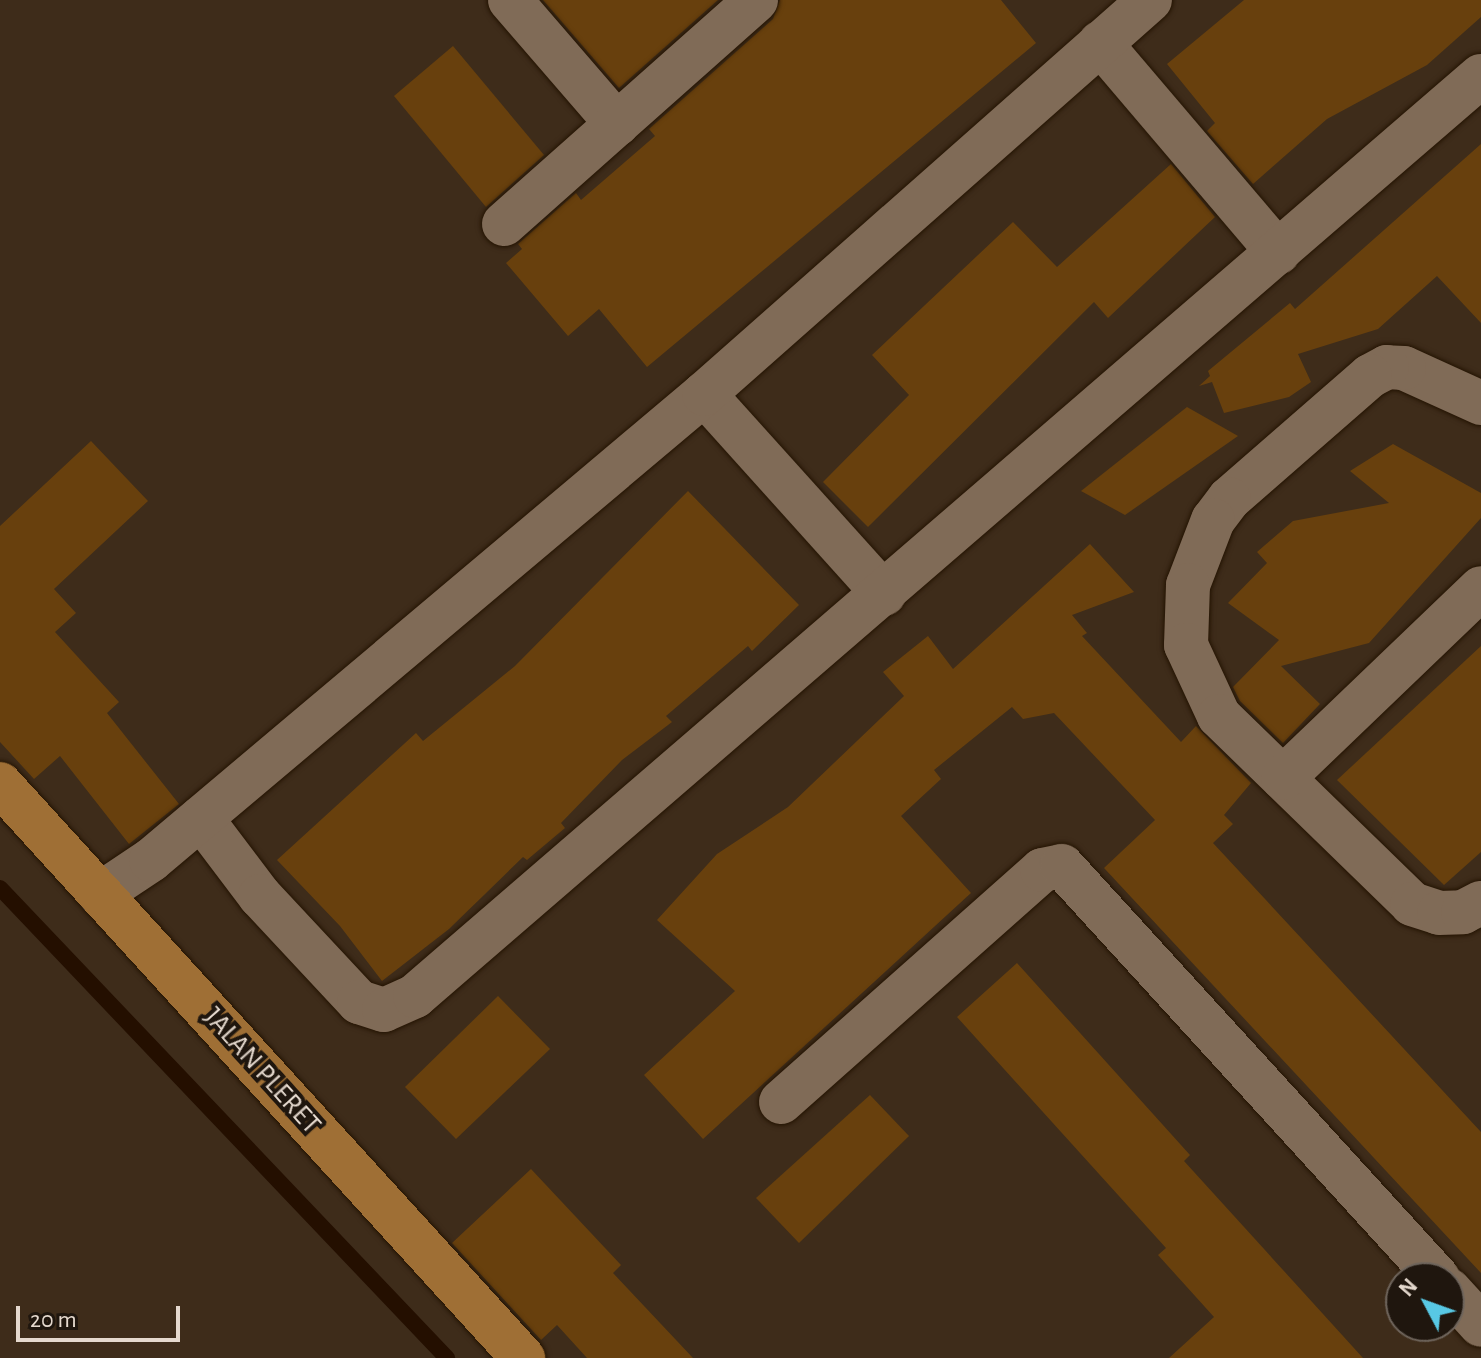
<!DOCTYPE html>
<style>
body{margin:0}
#map{position:relative;width:1481px;height:1358px;overflow:hidden;background:#3e2c1a;font-family:"Alegreya Sans",sans-serif}
div>[style]{position:absolute}
.stream>*{height:16px;margin:-8px;padding:0 8px;transform-origin:8px;border-radius:8px;background:#240f00}
.building>*{inset:0;background:#68400d}
.roads{filter:drop-shadow(0 0 2px #241403) drop-shadow(0 0 2px #241403)}
.minor>*{height:44px;margin:-22px;padding:0 22px;transform-origin:22px;border-radius:22px;background:#806b57}
.major>*{height:44px;margin:-22px;padding:0 22px;transform-origin:22px;border-radius:22px;background:#9f6f35}
span{translate:-50% -50%;white-space:nowrap;text-align:center;line-height:1.15;-webkit-text-stroke:8px #1f160e;paint-order:stroke}
.street-label{font-size:28px;color:#e5d9ce}
.north{position:absolute;left:1385px;top:1262px;width:80px;height:80px;box-sizing:border-box;background:#1f160e;border:2px solid #6e645b;border-radius:50%;rotate:311deg;font-size:22px;font-weight:700;line-height:32px;text-align:center;color:#e5d9ce}
.north::after{content:'';display:block;margin:auto;width:28px;height:36px;background:#58c8e4;clip-path:polygon(50% 0,100% 100%,50% 72%,0 100%)}
.scale{position:absolute;left:16px;top:1306px;width:164px;height:36px;box-sizing:border-box;border:4px solid #e5d9ce;border-top:0;padding-left:10px;font-size:24px;line-height:28px;white-space:nowrap;color:#e5d9ce;-webkit-text-stroke:6px #1f160e;paint-order:stroke}
</style>
<div id="map">
<div class="stream">
<div style="left:0;top:888px;width:649px;rotate:46.44deg"></div>
</div>
<div class="building">
<div style="clip-path:polygon(543px 0,718px 0,619px 88px)"></div>
<div style="clip-path:polygon(780px 0,1001px 0,1036px 43px,647px 367px,599px 309px,568px 336px,506px 263px,522px 249px,518px 244px,576px 193px,581px 200px,655px 136px,649px 129px,773px 19px)"></div>
<div style="clip-path:polygon(1244px 0,1481px 0,1481px 17px,1427px 65px,1327px 119px,1253px 184px,1207px 131px,1215px 123px,1167px 64px)"></div>
<div style="clip-path:polygon(453px 46px,544px 155px,486px 207px,394px 96px)"></div>
<div style="clip-path:polygon(1481px 144px,1481px 323px,1437px 276px,1378px 329px,1298px 354px,1311px 382px,1289px 397px,1224px 413px,1212px 382px,1199px 386px,1210px 376px,1208px 371px,1290px 303px,1295px 309px)"></div>
<div style="clip-path:polygon(1171px 164px,1215px 217px,1108px 318px,1094px 302px,868px 527px,823px 482px,909px 395px,872px 355px,1013px 222px,1057px 267px)"></div>
<div style="clip-path:polygon(1187px 407px,1238px 436px,1125px 515px,1081px 491px)"></div>
<div style="clip-path:polygon(91px 441px,148px 501px,54px 589px,76px 613px,55px 632px,119px 702px,107px 713px,179px 804px,129px 844px,60px 756px,34px 779px,0 742px,0 526px)"></div>
<div style="clip-path:polygon(1393px 444px,1481px 493px,1481px 518px,1369px 643px,1281px 666px,1320px 704px,1283px 743px,1240px 701px,1233px 687px,1279px 640px,1228px 603px,1267px 563px,1257px 552px,1293px 521px,1389px 503px,1350px 471px)"></div>
<div style="clip-path:polygon(688px 491px,799px 605px,752px 651px,748px 646px,666px 716px,672px 722px,622px 760px,561px 823px,565px 828px,527px 860px,523px 857px,449px 929px,382px 981px,340px 926px,277px 860px,416px 733px,423px 741px,515px 666px)"></div>
<div style="clip-path:polygon(1090px 544px,1134px 592px,1072px 615px,1087px 633px,1082px 636px,1181px 742px,1196px 726px,1251px 783px,1224px 815px,1233px 824px,1213px 843px,1481px 1132px,1481px 1273px,1104px 868px,1155px 820px,1054px 713px,1023px 719px,1012px 707px,934px 770px,941px 779px,901px 816px,971px 893px,703px 1139px,644px 1075px,735px 991px,657px 920px,717px 854px,788px 807px,904px 696px,883px 672px,928px 636px,953px 669px)"></div>
<div style="clip-path:polygon(1481px 646px,1481px 852px,1444px 885px,1337px 780px)"></div>
<div style="clip-path:polygon(1017px 963px,1190px 1155px,1184px 1161px,1363px 1358px,1169px 1358px,1214px 1317px,1158px 1255px,1166px 1248px,957px 1017px)"></div>
<div style="clip-path:polygon(498px 996px,550px 1049px,456px 1139px,405px 1087px)"></div>
<div style="clip-path:polygon(870px 1095px,909px 1136px,799px 1243px,756px 1198px)"></div>
<div style="clip-path:polygon(531px 1169px,621px 1265px,613px 1273px,693px 1358px,587px 1358px,557px 1325px,541px 1340px,452px 1243px)"></div>
</div>
<div class="roads">
<div class="minor">
<div style="left:510px;top:0;width:164px;rotate:49.2deg"></div>
<div style="left:1100px;top:43px;width:275px;rotate:49.6deg"></div>
<div style="left:504px;top:224px;width:337px;rotate:-41.6deg"></div>
<div style="left:704px;top:394px;width:269px;rotate:48deg"></div>
<div style="left:1481px;top:403px;width:85px;rotate:-155.6deg"></div>
<div style="left:1404px;top:368px;width:17px;rotate:-177deg"></div>
<div style="left:1387px;top:367px;width:19px;rotate:152deg"></div>
<div style="left:1370px;top:376px;width:187px;rotate:138.9deg"></div>
<div style="left:1229px;top:499px;width:26px;rotate:127deg"></div>
<div style="left:1213px;top:520px;width:70px;rotate:111deg"></div>
<div style="left:1188px;top:585px;width:60px;rotate:91.9deg"></div>
<div style="left:1186px;top:645px;width:78px;rotate:65.1deg"></div>
<div style="left:1219px;top:716px;width:269px;rotate:44.2deg"></div>
<div style="left:1412px;top:904px;width:28px;rotate:18deg"></div>
<div style="left:1439px;top:913px;width:24px;rotate:-2deg"></div>
<div style="left:1463px;top:912px;width:20px;rotate:-27deg"></div>
<div style="left:1283px;top:778px;width:274px;rotate:-43.8deg"></div>
<div style="left:201px;top:818px;width:98px;rotate:52.9deg"></div>
<div style="left:260px;top:896px;width:145px;rotate:47deg"></div>
<div style="left:359px;top:1002px;width:26px;rotate:18deg"></div>
<div style="left:384px;top:1010px;width:34px;rotate:-24deg"></div>
<div style="left:415px;top:996px;width:1408px;rotate:-40.8deg"></div>
<div style="left:100px;top:894px;width:61px;rotate:-33.7deg"></div>
<div style="left:151px;top:860px;width:723px;rotate:-40.12deg"></div>
<div style="left:704px;top:394px;width:595px;rotate:-41.46deg"></div>
<div style="left:781px;top:1102px;width:349px;rotate:-41.6deg"></div>
<div style="left:1042px;top:870px;width:20px;rotate:-11deg"></div>
<div style="left:1062px;top:866px;width:558px;rotate:47.62deg"></div>
<div style="left:1449px;top:1290px;width:47px;rotate:47.6deg"></div>
</div>
<div class="major">
<div style="left:0;top:784px;width:777px;rotate:47.66deg"></div>
</div>
</div>
<div class="street-label">
<span style="left:262px;top:1071px;rotate:48deg">JALAN PLERET</span>
</div>
<div class="north">N</div>
<div class="scale">20 m</div>
</div>
